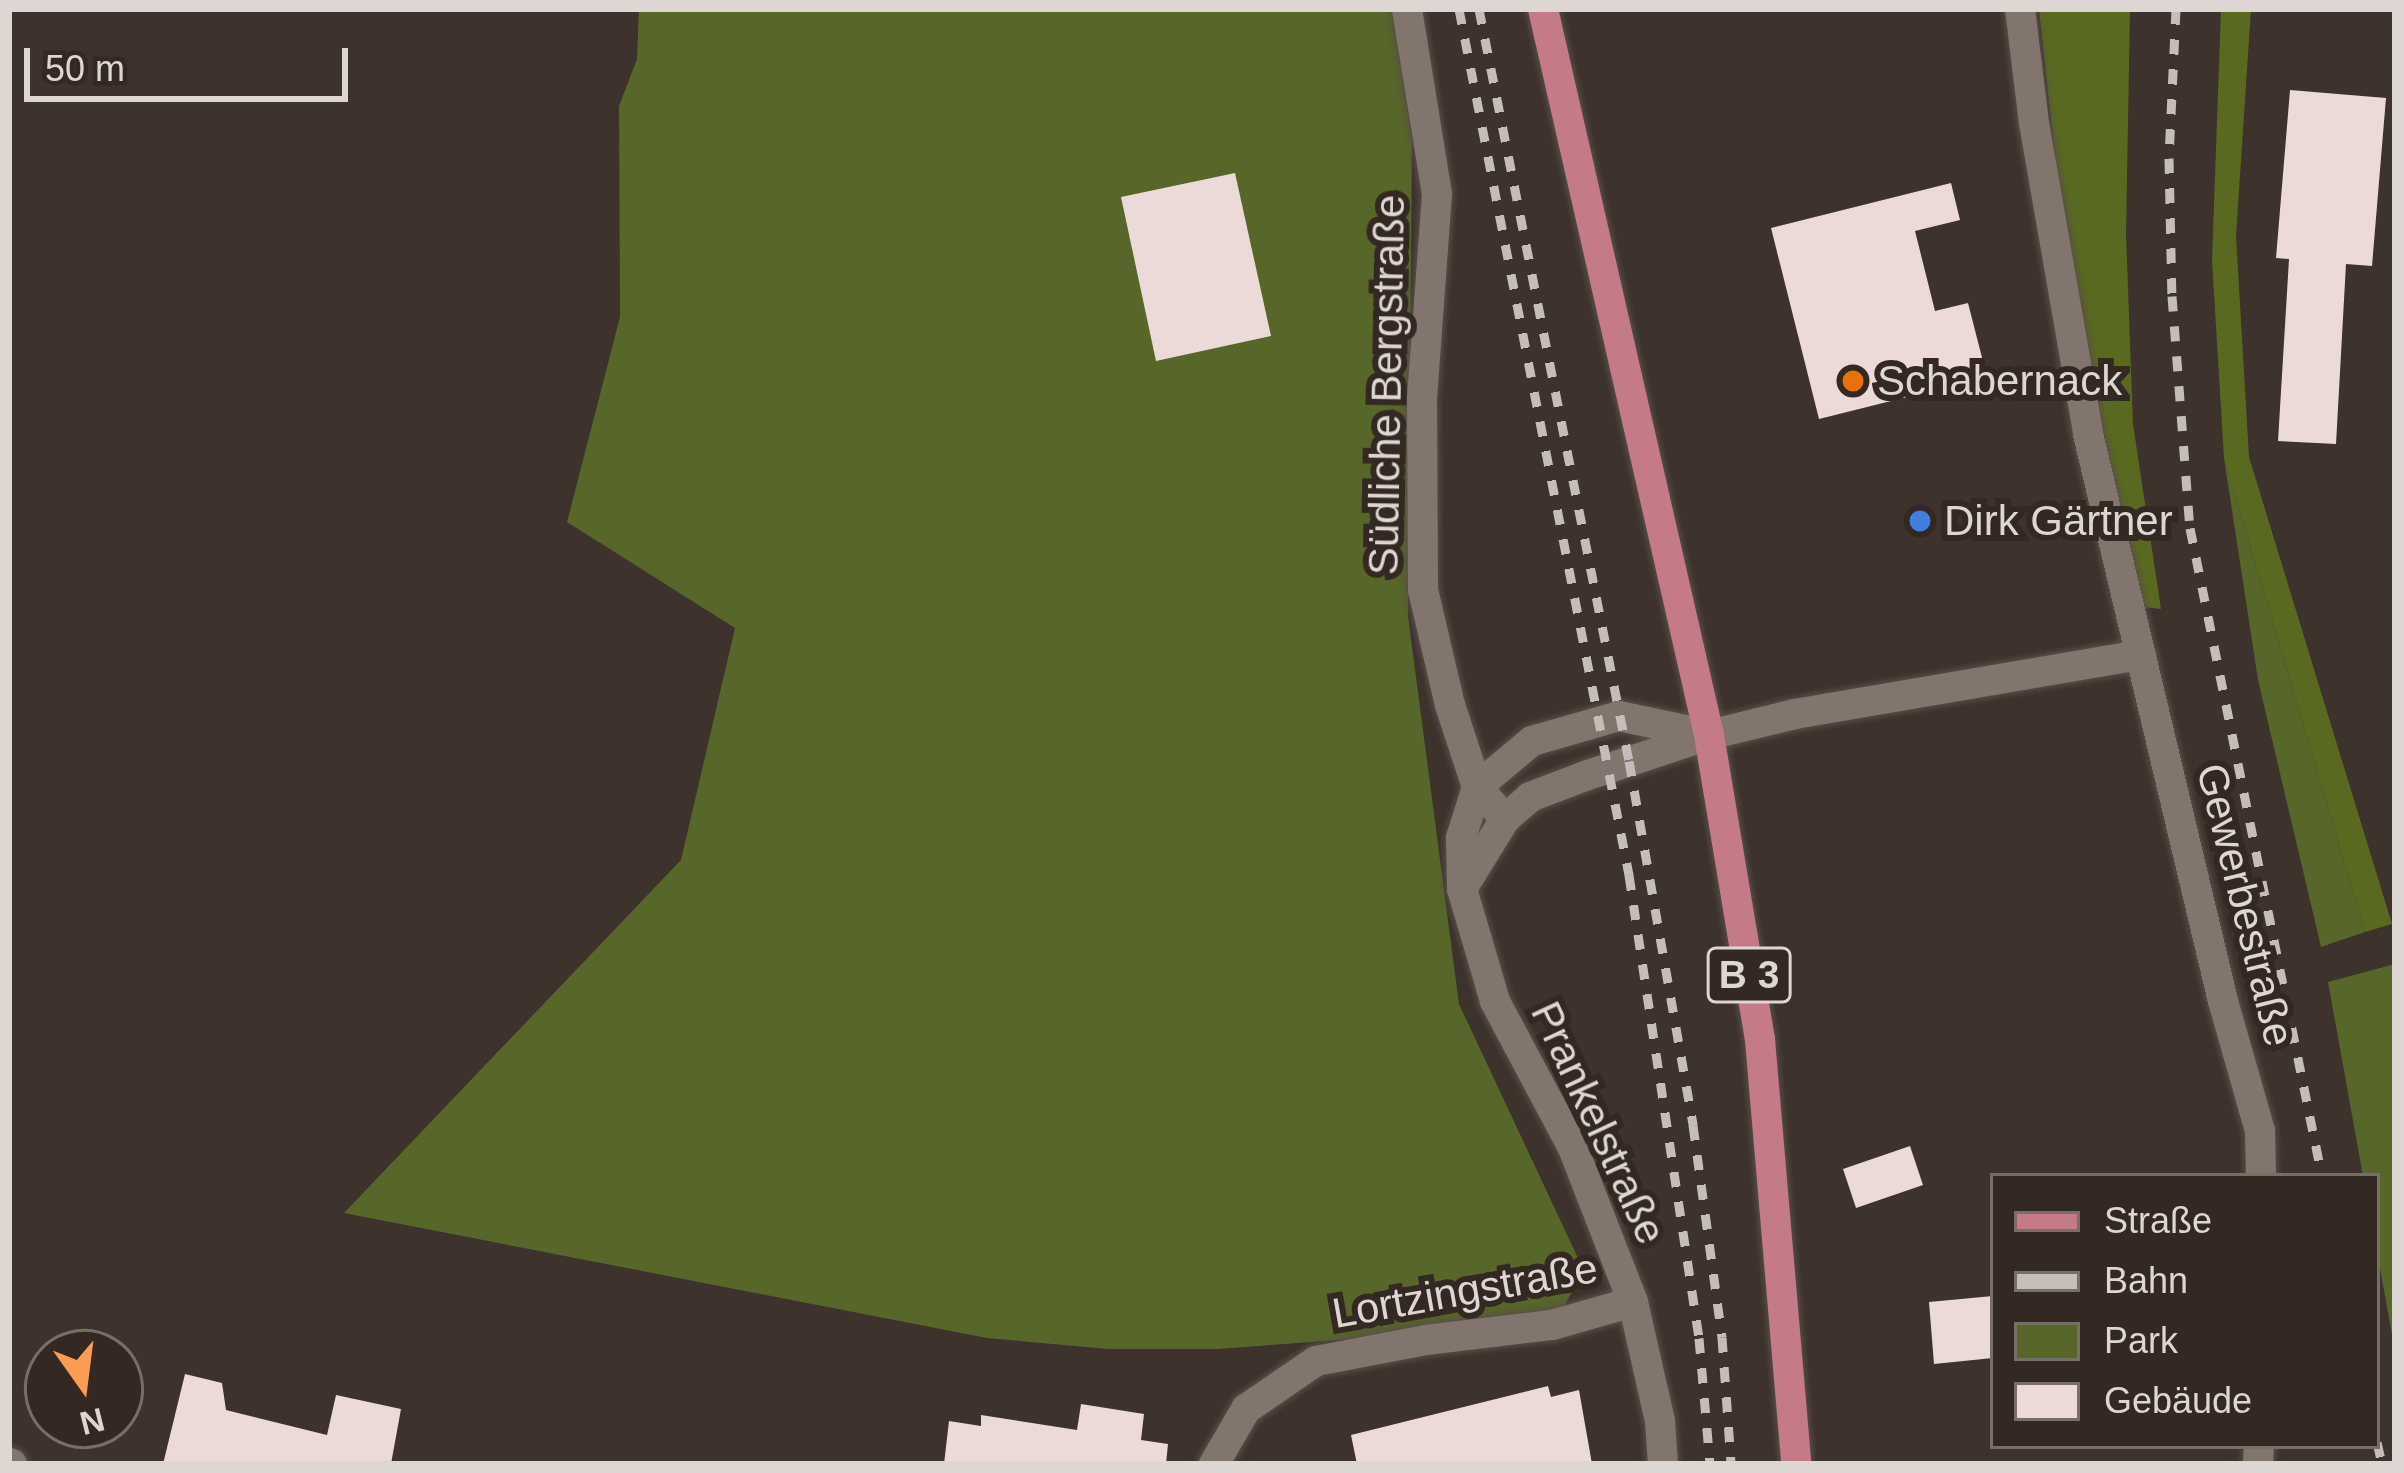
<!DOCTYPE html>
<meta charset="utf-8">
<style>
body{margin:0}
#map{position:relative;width:2404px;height:1473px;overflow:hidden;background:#3d322c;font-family:Arial,sans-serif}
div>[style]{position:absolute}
.green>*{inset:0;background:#576629}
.forest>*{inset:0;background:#596a20}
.building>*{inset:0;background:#ebdad8}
.roads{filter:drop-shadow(0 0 3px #584f49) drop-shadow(0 0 3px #584f49)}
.street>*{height:30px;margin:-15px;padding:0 15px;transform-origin:15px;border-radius:15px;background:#82756e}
.primary>*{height:30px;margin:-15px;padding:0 15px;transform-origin:15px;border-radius:15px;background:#c47a87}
.rail>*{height:9px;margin-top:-4.5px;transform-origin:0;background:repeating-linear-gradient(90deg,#c5bdb9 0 15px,transparent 0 30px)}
.dots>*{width:33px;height:33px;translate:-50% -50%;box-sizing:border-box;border:6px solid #332822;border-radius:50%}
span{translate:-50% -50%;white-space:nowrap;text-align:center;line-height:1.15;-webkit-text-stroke:12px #332822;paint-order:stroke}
.shield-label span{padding:3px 9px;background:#332822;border:3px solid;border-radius:9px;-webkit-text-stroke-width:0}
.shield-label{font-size:39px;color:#ddd6d2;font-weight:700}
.poi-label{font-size:42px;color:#ddd6d2}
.left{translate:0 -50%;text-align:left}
.street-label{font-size:42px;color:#ddd6d2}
.frame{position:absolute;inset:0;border:12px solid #ddd6d2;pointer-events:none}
.legend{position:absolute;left:1990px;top:1173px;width:390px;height:276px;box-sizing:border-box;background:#332822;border:3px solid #776e68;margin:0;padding:15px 21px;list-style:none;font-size:36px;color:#ddd6d2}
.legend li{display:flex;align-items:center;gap:24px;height:60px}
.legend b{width:60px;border:3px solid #776e68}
.north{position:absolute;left:24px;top:1329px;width:120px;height:120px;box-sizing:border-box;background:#332822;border:3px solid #776e68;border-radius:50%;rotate:166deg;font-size:33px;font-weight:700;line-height:48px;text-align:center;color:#ddd6d2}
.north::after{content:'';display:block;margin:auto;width:42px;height:54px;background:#fd9c55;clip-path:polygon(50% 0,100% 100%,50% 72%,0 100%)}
.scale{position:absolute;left:24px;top:48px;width:324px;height:54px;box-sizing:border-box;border:6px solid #ddd6d2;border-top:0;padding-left:15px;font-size:36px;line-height:42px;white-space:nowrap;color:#ddd6d2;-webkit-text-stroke:9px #332822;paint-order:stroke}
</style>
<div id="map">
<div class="green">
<div style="clip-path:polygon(639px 9px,1393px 9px,1412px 140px,1408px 616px,1459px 1004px,1584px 1271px,1559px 1315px,1381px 1337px,1217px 1349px,1108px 1349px,987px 1338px,344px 1213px,681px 860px,735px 628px,567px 522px,620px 317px,619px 106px,637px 59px)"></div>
<div style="clip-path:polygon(2224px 458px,2365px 932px,2321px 947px,2258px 680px)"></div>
<div style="clip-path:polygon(2395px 964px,2395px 1351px,2377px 1252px,2377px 1176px,2363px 1176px,2328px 982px)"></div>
</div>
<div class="forest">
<div style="clip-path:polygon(2039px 9px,2130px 9px,2126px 234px,2133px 424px,2161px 609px,2143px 607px,2103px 453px,2064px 239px)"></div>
<div style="clip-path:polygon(2221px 9px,2251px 9px,2236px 236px,2249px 457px,2392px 924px,2365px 932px,2224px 458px,2212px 261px)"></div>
</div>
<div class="building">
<div style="clip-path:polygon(2290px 90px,2386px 98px,2372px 266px,2346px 264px,2336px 444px,2278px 441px,2289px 259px,2276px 258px)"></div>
<div style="clip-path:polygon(1235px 173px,1271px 336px,1156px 361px,1121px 197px)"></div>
<div style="clip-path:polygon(1951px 183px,1960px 220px,1915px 231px,1935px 311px,1968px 303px,1987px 377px,1819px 419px,1771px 228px)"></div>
<div style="clip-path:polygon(1910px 1146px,1923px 1185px,1856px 1208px,1843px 1169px)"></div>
<div style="clip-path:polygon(1993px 1296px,1993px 1358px,1934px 1364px,1929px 1302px)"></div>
<div style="clip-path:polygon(185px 1374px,222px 1383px,226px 1410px,327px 1435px,336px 1395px,401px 1409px,391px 1464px,163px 1464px)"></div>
<div style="clip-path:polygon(1548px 1386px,1551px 1397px,1579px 1390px,1592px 1464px,1357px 1464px,1351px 1435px)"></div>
<div style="clip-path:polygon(1081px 1404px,1144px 1414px,1141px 1440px,1168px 1444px,1166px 1464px,944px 1464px,949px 1421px,981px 1426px,981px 1415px,1077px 1430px)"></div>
</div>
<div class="roads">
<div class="street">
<div style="left:1407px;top:9px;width:187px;rotate:80.8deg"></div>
<div style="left:1437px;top:194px;width:205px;rotate:94.2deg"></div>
<div style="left:1422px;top:398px;width:192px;rotate:89.7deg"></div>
<div style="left:1423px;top:590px;width:118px;rotate:76.8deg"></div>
<div style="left:1450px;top:705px;width:86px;rotate:71.8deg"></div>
<div style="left:1477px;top:787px;width:43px;rotate:48.8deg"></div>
<div style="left:2020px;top:9px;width:115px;rotate:83deg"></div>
<div style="left:2034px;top:123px;width:316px;rotate:80.1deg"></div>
<div style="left:2088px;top:434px;width:583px;rotate:76.61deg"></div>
<div style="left:2223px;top:1001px;width:135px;rotate:74.1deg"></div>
<div style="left:2260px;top:1131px;width:45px;rotate:88.7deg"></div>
<div style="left:1462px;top:889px;width:82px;rotate:-58.4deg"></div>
<div style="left:1505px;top:819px;width:33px;rotate:-41deg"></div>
<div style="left:1530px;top:797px;width:59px;rotate:-20.9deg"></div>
<div style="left:1585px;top:776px;width:131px;rotate:-18.3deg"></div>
<div style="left:1709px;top:735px;width:89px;rotate:-13.7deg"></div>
<div style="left:1795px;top:714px;width:351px;rotate:-9.7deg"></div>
<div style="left:9px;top:1463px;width:3px;rotate:18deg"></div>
<div style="left:1214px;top:1464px;width:64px;rotate:-59.8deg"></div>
<div style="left:1246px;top:1409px;width:85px;rotate:-34.4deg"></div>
<div style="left:1316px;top:1361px;width:112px;rotate:-10.8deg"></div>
<div style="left:1426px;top:1340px;width:127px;rotate:-6.8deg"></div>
<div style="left:1552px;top:1325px;width:84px;rotate:-15.9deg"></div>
<div style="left:1663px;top:1464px;width:43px;rotate:-94deg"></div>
<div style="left:1660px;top:1421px;width:122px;rotate:-102.8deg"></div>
<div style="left:1633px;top:1302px;width:165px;rotate:-111.3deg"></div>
<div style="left:1573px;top:1148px;width:166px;rotate:-118deg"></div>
<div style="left:1495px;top:1001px;width:117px;rotate:-106.4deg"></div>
<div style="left:1462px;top:889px;width:51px;rotate:-91.1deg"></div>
<div style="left:1461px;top:838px;width:53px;rotate:-72.6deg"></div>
<div style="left:1477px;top:787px;width:72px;rotate:-39.9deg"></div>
<div style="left:1532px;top:741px;width:91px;rotate:-16deg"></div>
<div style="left:1619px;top:716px;width:92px;rotate:11.9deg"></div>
<div style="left:2258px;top:1464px;width:18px;rotate:-87deg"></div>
</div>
<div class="primary">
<div style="left:1543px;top:9px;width:745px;rotate:77.12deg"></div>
<div style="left:1709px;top:735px;width:309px;rotate:80.5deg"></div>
<div style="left:1760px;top:1040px;width:426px;rotate:85.1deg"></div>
</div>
</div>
<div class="rail">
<div style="left:1459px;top:9px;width:883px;rotate:78.89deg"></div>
<div style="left:1629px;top:875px;width:468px;rotate:81.4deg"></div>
<div style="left:1699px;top:1338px;width:126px;rotate:85deg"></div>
<div style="left:1479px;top:9px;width:767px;rotate:78.72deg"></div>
<div style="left:1629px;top:761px;width:370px;rotate:80deg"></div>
<div style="left:1693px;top:1125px;width:214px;rotate:82.2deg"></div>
<div style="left:1722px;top:1337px;width:127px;rotate:85.9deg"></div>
<div style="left:2176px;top:9px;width:149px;rotate:92.7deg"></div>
<div style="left:2169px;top:158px;width:138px;rotate:88.8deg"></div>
<div style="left:2172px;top:296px;width:233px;rotate:85.6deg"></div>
<div style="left:2190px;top:528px;width:661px;rotate:78.49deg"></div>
<div style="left:2377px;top:1442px;width:23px;rotate:77deg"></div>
</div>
<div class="dots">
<div style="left:1853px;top:381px;background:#e8710a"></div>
<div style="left:1920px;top:521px;background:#3f7fe0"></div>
</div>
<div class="shield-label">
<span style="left:1749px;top:975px">B 3</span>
</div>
<div class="poi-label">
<span class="left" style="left:1877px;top:381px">Schabernack</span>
<span class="left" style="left:1944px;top:521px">Dirk Gärtner</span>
</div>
<div class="street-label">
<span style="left:1387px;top:385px;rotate:-89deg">Südliche Bergstraße</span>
<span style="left:2245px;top:905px;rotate:76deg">Gewerbestraße</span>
<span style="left:1598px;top:1123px;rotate:65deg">Prankelstraße</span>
<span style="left:1465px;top:1291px;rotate:-10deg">Lortzingstraße</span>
</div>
<div class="frame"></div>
<ul class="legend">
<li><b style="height:15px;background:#c47a87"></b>Straße</li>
<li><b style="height:15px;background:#c5bdb9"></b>Bahn</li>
<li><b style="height:33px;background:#576629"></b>Park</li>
<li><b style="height:33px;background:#ebdad8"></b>Gebäude</li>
</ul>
<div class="north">N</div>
<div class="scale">50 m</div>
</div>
